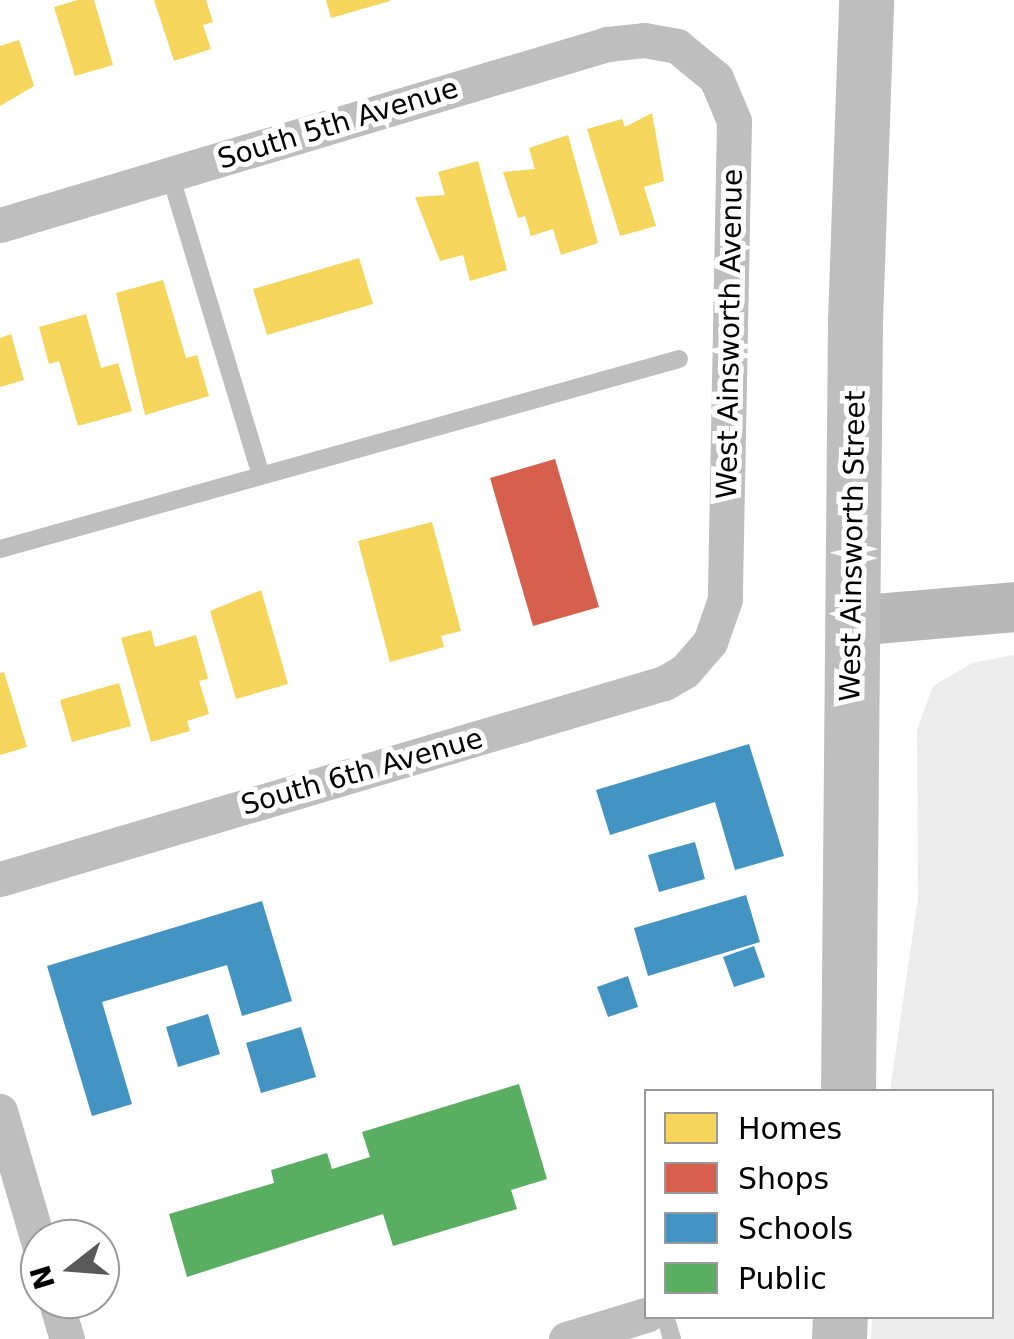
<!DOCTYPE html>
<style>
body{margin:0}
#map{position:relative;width:1014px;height:1339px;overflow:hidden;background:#fff;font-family:"DejaVu Sans",sans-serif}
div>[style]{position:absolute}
.green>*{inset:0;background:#ececec}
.homes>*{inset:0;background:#f6d55c}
.shops>*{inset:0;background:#d6604d}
.schools>*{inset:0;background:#4393c3}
.public>*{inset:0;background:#5aae61}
.lane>*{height:18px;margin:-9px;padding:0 9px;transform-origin:9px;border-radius:9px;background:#bebebe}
.street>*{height:35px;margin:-17.5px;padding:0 17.5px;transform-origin:17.5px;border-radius:17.5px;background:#bebebe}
.secondary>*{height:50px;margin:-25px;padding:0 25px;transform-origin:25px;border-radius:25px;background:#b8b8b8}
.primary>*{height:55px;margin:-27.5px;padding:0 27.5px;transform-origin:27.5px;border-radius:27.5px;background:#bebebe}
span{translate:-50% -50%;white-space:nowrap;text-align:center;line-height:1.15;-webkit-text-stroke:10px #fff;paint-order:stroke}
.street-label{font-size:28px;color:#000}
.legend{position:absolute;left:644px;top:1089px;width:350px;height:230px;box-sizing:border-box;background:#fff;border:2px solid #999;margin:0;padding:12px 18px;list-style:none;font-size:30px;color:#000}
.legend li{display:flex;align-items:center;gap:20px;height:50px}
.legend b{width:50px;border:2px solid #999}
.north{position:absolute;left:20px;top:1219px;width:100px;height:100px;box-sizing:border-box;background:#fff;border:2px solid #999;border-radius:50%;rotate:253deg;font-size:28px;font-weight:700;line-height:40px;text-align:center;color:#000}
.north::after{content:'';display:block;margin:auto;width:35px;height:45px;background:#595959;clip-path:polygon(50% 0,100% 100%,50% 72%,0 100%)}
</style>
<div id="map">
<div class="green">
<div style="clip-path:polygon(1014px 655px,1014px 1339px,871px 1339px,872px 1317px,992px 1316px,992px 1092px,890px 1091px,918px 898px,917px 730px,933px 686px,972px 663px)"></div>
</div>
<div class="homes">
<div style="clip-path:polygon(78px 0,94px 0,113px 65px,75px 76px,54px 7px)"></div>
<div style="clip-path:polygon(154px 0,206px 0,213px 22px,203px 25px,211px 49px,174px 61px)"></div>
<div style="clip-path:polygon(326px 0,390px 0,390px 1px,331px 18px)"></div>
<div style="clip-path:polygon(19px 40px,34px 86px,0 106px,0 46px)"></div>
<div style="clip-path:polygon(652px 113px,664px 181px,644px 187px,656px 226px,620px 236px,587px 129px,622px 119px,625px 127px)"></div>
<div style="clip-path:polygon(568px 135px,598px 243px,561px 255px,553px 229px,531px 236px,525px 216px,518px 218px,503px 172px,535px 169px,529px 148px)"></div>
<div style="clip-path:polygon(478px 161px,507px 270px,470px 281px,463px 255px,440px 261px,415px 197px,445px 195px,438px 172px)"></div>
<div style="clip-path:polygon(359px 258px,373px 304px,267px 335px,253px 289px)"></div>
<div style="clip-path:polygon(163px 280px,186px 358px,197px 355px,209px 396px,145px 415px,116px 293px)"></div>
<div style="clip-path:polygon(86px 314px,101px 368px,118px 363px,132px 411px,78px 426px,59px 361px,49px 364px,39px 327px)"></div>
<div style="clip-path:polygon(11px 334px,24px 380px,0 387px,0 338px)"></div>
<div style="clip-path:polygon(432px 522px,461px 631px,441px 636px,444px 647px,390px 662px,358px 541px)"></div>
<div style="clip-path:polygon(261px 590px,288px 684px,236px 699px,210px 611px)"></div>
<div style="clip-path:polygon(151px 630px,155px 647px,196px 635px,208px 679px,199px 681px,209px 714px,187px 721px,190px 731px,151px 742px,121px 638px)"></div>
<div style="clip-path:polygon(4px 672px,27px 747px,0 755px,0 673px)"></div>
<div style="clip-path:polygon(119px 683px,131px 726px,72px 742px,60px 700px)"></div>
</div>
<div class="shops">
<div style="clip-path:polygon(555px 459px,599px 607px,533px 626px,490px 478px)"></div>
</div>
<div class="schools">
<div style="clip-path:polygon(749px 744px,784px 856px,735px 870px,715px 802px,610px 835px,596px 790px)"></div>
<div style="clip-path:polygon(695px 842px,705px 879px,659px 892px,648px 855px)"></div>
<div style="clip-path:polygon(746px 895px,760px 942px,648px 976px,634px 928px)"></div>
<div style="clip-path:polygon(262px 901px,292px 1001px,242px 1016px,227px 965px,102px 1002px,132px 1104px,92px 1116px,47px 966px)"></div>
<div style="clip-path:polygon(754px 946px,765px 977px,734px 987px,723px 957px)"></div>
<div style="clip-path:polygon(628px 976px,638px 1007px,608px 1017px,597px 987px)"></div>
<div style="clip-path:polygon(208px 1014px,220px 1054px,178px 1067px,166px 1027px)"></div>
<div style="clip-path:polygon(301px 1027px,316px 1077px,261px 1093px,246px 1043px)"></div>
</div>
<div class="public">
<div style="clip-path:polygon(519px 1084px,547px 1179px,511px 1190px,517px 1209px,393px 1246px,383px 1214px,187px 1277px,169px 1214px,274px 1183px,271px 1170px,327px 1153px,332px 1169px,370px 1157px,362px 1132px)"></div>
</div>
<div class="lane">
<div style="left:170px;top:174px;width:315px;rotate:73.2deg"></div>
<div style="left:0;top:549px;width:705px;rotate:-15.63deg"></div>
<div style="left:665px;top:1316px;width:24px;rotate:73deg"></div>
</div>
<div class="street">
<div style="left:0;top:225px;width:633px;rotate:-16.6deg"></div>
<div style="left:607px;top:44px;width:37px;rotate:-6deg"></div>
<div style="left:644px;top:40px;width:34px;rotate:10deg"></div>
<div style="left:677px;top:46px;width:50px;rotate:39.4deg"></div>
<div style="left:716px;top:78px;width:47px;rotate:67.3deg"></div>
<div style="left:734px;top:121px;width:478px;rotate:91.1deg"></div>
<div style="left:725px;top:599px;width:46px;rotate:109.2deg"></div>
<div style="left:710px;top:642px;width:38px;rotate:131deg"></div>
<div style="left:685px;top:671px;width:24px;rotate:150deg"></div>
<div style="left:664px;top:683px;width:692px;rotate:163.55deg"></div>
<div style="left:0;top:1111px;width:143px;rotate:73.7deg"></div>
<div style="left:55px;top:1299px;width:42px;rotate:73.3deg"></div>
<div style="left:566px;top:1339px;width:84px;rotate:-16.7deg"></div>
</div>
<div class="secondary">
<div style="left:852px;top:621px;width:163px;rotate:-4.9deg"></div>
</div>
<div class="primary">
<div style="left:848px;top:1092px;width:771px;rotate:-89.48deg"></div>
<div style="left:855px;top:321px;width:321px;rotate:-88deg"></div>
<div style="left:839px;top:1339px;width:23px;rotate:-88deg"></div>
</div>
<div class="street-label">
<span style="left:338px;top:124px;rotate:-17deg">South 5th Avenue</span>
<span style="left:730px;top:334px;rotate:-89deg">West Ainsworth Avenue</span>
<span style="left:853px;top:546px;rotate:-89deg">West Ainsworth Street</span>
<span style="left:362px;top:772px;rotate:-16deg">South 6th Avenue</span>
</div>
<ul class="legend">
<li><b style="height:28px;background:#f6d55c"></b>Homes</li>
<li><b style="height:28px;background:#d6604d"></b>Shops</li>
<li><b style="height:28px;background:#4393c3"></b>Schools</li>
<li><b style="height:28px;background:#5aae61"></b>Public</li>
</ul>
<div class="north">N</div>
</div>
